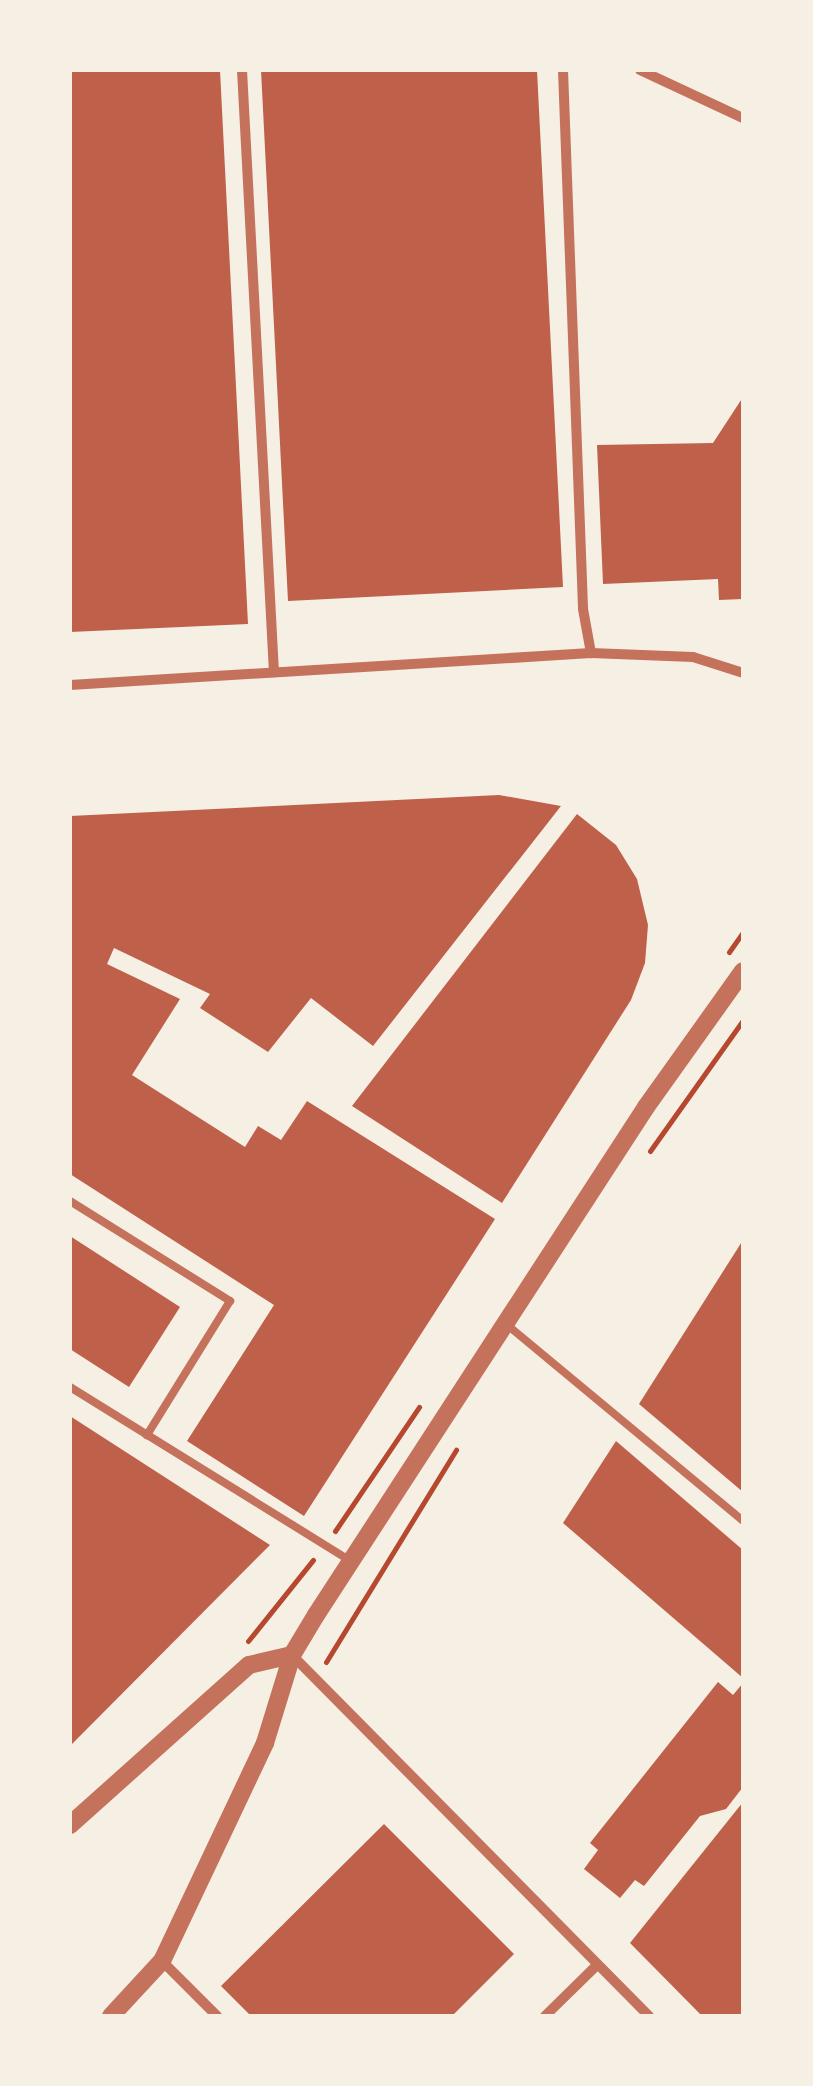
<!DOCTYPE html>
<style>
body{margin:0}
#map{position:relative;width:813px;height:2086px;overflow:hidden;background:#f6efe4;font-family:"Roboto Condensed",sans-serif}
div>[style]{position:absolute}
.building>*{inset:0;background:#bf614a}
.path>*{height:5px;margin:-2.5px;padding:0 2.5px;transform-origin:2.5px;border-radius:2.5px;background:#b5482f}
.service>*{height:8px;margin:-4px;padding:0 4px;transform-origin:4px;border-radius:4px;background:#c5725c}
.minor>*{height:10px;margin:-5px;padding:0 5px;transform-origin:5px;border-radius:5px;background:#c5725c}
.tertiary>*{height:18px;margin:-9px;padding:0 9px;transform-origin:9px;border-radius:9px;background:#c5725c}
span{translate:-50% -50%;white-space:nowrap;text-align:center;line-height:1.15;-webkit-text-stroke:8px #f6efe4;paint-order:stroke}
.frame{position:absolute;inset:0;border:72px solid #f6efe4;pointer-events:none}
</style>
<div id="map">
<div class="building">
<div style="clip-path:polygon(70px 70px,220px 70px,248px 624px,70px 632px)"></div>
<div style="clip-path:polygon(261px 70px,537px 70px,563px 587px,288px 601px)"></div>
<div style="clip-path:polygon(743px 397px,743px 599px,719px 600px,718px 579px,603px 584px,597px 445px,713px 443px)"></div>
<div style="clip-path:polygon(499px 795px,561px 806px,373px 1046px,311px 998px,268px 1052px,200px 1008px,210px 994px,114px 948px,107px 964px,180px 999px,132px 1075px,245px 1147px,258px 1126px,281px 1140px,307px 1101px,495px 1219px,304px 1516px,187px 1441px,274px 1305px,70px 1174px,70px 816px)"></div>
<div style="clip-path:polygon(577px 814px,616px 845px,637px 879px,648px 925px,645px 963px,631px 1000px,502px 1203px,352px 1106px)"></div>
<div style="clip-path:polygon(70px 1236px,180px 1307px,129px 1387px,70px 1349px)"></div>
<div style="clip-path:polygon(743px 1240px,743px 1492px,639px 1404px)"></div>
<div style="clip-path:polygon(70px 1416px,270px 1545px,70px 1746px)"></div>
<div style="clip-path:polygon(616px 1441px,743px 1550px,743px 1678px,563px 1523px)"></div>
<div style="clip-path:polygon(718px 1682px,733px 1695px,743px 1683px,743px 1787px,726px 1809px,700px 1816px,644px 1886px,635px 1880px,620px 1898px,584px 1869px,598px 1850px,590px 1843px)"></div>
<div style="clip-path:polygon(743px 1802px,743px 2016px,702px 2016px,630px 1943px)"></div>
<div style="clip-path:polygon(384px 1824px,514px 1954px,452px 2016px,251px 2016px,221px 1986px)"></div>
</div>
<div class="path">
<div style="left:729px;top:952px;width:24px;rotate:-55deg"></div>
<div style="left:650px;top:1151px;width:161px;rotate:-54.6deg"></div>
<div style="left:335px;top:1531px;width:150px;rotate:-55.9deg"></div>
<div style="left:248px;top:1641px;width:104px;rotate:-51.3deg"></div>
<div style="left:326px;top:1662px;width:249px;rotate:-58.5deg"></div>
</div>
<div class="service">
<div style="left:70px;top:1201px;width:189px;rotate:32deg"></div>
<div style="left:230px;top:1301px;width:158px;rotate:121.8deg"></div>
<div style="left:506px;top:1324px;width:308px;rotate:39.7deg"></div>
<div style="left:70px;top:1387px;width:328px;rotate:31.8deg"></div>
</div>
<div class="minor">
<div style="left:242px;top:70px;width:603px;rotate:86.96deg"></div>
<div style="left:563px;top:70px;width:539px;rotate:87.87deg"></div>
<div style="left:583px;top:609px;width:45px;rotate:79.7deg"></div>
<div style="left:640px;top:70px;width:114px;rotate:25deg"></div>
<div style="left:70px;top:685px;width:522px;rotate:-3.51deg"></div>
<div style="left:591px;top:653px;width:102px;rotate:2.2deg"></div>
<div style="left:693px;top:657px;width:52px;rotate:17.7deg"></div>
<div style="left:292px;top:1655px;width:508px;rotate:45.32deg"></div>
<div style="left:162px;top:1961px;width:78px;rotate:45deg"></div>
<div style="left:545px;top:2016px;width:73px;rotate:-44.4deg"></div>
</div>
<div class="tertiary">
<div style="left:70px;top:1825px;width:240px;rotate:-41.8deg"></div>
<div style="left:249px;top:1665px;width:44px;rotate:-13.1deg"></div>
<div style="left:111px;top:2016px;width:75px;rotate:-47.2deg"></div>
<div style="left:162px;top:1961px;width:241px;rotate:-64.7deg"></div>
<div style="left:265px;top:1743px;width:92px;rotate:-72.9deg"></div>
<div style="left:292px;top:1655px;width:47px;rotate:-59deg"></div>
<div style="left:316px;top:1615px;width:606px;rotate:-56.99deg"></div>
<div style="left:646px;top:1107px;width:167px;rotate:-54.5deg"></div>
</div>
<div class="frame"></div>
</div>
